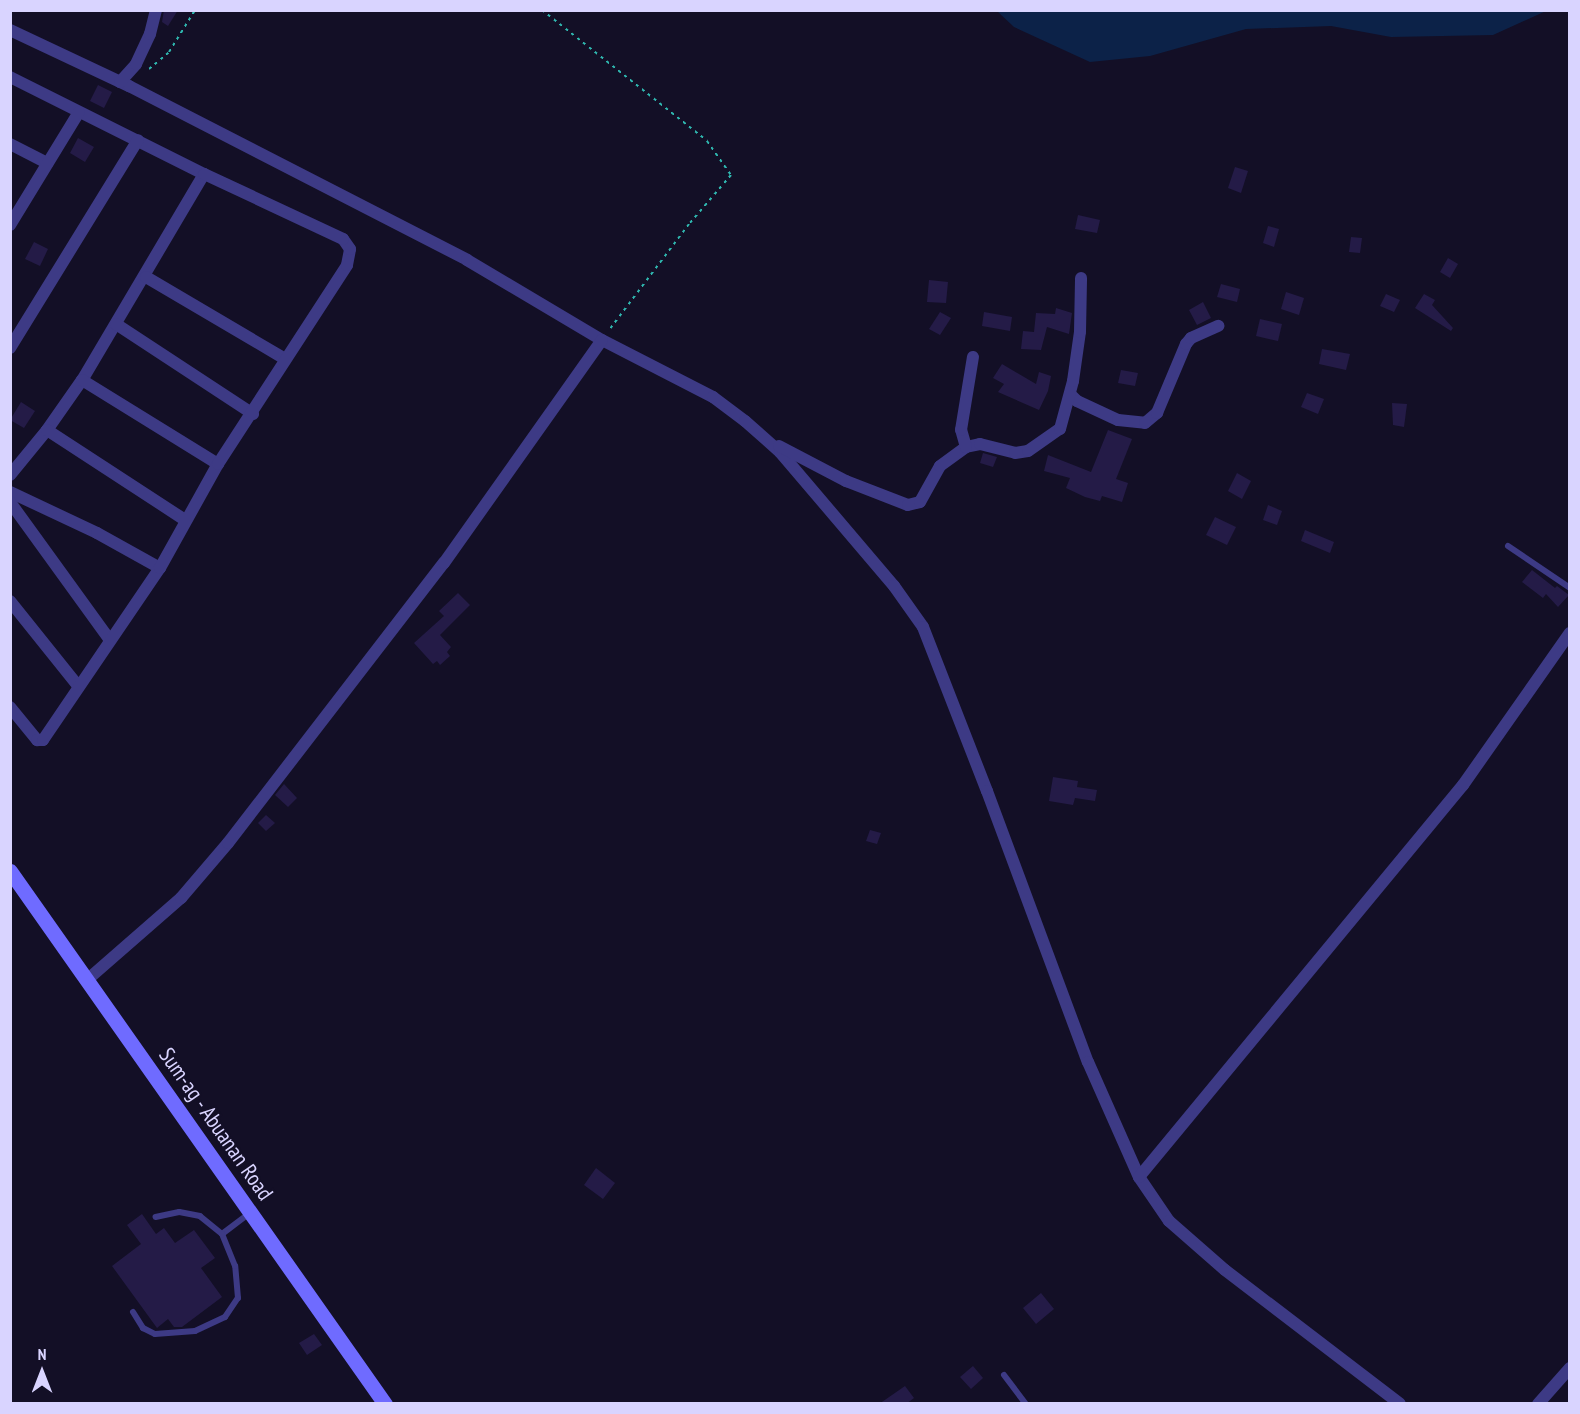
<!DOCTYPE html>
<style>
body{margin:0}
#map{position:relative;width:1580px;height:1414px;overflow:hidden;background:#130f26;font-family:"PT Sans Narrow",sans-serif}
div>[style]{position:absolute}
.water>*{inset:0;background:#0c2248}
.building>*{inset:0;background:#241b47}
.path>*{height:2px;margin-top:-1px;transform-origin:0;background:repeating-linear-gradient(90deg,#2fb8b0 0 3px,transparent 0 7.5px)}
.service>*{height:6px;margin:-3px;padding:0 3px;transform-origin:3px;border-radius:3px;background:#3d3a85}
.minor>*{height:12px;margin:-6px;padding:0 6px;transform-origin:6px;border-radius:6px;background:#3d3a85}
.secondary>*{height:15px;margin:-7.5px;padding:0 7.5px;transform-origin:7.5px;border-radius:7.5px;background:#6f6bff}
span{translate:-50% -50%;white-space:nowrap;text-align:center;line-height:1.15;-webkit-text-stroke:4.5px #130f26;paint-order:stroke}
.street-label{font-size:22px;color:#d9d4ff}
.frame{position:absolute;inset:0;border:12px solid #d9d4ff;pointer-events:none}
.north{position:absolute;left:12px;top:1342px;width:60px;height:60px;-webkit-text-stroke:4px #130f26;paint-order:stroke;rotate:0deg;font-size:16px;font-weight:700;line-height:24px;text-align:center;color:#d9d4ff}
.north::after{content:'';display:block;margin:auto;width:21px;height:27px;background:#d9d4ff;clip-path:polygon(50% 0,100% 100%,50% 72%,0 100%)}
</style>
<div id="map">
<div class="water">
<div style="clip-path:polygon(997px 11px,1546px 11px,1493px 35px,1391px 37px,1331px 26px,1246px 29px,1150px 56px,1090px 62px,1014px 27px)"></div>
</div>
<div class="building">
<div style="clip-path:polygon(164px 10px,178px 10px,168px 26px,162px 22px)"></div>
<div style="clip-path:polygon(98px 85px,112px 92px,104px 108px,90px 101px)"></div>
<div style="clip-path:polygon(78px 138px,94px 147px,85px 162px,70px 153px)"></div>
<div style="clip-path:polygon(1235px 167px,1248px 171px,1241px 193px,1228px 188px)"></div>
<div style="clip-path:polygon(1078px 215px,1100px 220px,1097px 233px,1075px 229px)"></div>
<div style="clip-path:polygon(1268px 226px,1279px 229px,1274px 247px,1263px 243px)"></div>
<div style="clip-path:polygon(1351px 237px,1362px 238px,1360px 253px,1349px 252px)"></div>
<div style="clip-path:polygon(34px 242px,48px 249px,40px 266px,25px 259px)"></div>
<div style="clip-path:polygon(1448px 258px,1458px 264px,1450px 278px,1440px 272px)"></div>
<div style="clip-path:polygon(929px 280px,948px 282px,946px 303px,927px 302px)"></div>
<div style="clip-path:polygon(1221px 284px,1240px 289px,1237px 302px,1217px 297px)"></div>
<div style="clip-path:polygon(1286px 292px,1304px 298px,1299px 315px,1281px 309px)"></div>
<div style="clip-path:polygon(1386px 294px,1400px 300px,1394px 312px,1380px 306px)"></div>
<div style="clip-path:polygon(1424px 294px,1435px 300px,1432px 305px,1453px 328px,1451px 331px,1415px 308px)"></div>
<div style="clip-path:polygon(1203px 302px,1211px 318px,1197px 325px,1189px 310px)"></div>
<div style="clip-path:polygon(1056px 308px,1072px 313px,1069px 334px,1047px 327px,1041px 350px,1021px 349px,1023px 331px,1034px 332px,1036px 313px,1055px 314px)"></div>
<div style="clip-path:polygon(940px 312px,951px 318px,940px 335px,929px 329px)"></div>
<div style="clip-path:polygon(984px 312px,1012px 317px,1010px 331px,982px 326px)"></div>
<div style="clip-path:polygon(1260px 319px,1282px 324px,1278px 341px,1256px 336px)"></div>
<div style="clip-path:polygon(1322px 349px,1350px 354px,1346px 370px,1319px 364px)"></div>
<div style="clip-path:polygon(1002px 364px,1036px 384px,1039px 372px,1051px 376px,1048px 391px,1039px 410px,998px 392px,1004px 384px,993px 378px)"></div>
<div style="clip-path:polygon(1121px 370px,1138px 373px,1135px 386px,1118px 383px)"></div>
<div style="clip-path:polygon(1307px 393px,1324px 399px,1318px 414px,1301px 407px)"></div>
<div style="clip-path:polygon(21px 402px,35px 411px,24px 428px,10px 420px)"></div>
<div style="clip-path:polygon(1392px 403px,1407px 404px,1404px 427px,1393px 425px)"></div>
<div style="clip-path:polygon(1108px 430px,1132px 439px,1116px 479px,1128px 483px,1122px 502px,1102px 496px,1100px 501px,1085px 497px,1066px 488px,1070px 478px,1044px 471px,1048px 455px,1091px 472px)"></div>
<div style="clip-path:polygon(983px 453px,997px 457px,993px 467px,980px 463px)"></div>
<div style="clip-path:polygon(1237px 473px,1251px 481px,1242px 499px,1228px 491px)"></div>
<div style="clip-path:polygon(1268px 505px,1282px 511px,1277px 525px,1263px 520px)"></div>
<div style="clip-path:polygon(1215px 517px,1236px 527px,1227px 545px,1206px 535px)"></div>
<div style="clip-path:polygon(1305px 530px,1334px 542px,1330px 553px,1301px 541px)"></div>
<div style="clip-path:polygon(1532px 570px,1555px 588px,1557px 586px,1569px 595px,1558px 607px,1546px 594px,1543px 598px,1522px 582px)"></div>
<div style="clip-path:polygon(458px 593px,470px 605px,440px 635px,451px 647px,447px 652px,450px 656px,440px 665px,437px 661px,433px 664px,414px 643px,444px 616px,439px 611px)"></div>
<div style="clip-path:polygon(1053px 777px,1078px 781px,1077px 787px,1097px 790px,1095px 801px,1075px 798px,1073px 805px,1049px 801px)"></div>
<div style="clip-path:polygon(284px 784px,297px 798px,288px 807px,275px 795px)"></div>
<div style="clip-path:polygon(266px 815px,275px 823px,266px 831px,258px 823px)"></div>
<div style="clip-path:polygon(870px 830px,881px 833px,877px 844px,866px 841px)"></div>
<div style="clip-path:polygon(596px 1168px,615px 1183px,603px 1199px,584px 1185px)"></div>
<div style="clip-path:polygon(142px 1214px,156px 1234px,164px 1228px,175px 1243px,194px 1230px,215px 1258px,201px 1268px,222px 1297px,182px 1327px,174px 1327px,168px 1319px,157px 1328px,112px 1266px,141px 1244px,127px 1225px)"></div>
<div style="clip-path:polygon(1041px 1293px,1054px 1309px,1036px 1324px,1023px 1308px)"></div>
<div style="clip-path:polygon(314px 1334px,322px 1345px,307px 1355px,299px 1343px)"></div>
<div style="clip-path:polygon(973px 1366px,983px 1378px,971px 1389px,960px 1377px)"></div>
<div style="clip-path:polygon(905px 1386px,914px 1398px,906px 1404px,879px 1404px)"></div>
</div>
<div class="path">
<div style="left:542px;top:10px;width:211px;rotate:38.4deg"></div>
<div style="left:707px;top:141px;width:42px;rotate:54.8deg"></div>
<div style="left:731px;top:175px;width:65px;rotate:130.6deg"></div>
<div style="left:689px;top:224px;width:133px;rotate:127deg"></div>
<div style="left:149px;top:69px;width:26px;rotate:-40deg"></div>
<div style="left:169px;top:52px;width:49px;rotate:-58.2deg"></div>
</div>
<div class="service">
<div style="left:1508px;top:546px;width:75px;rotate:34.1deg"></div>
<div style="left:222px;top:1234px;width:35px;rotate:-37deg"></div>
<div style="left:133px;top:1312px;width:19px;rotate:58deg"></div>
<div style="left:143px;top:1328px;width:13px;rotate:27deg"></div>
<div style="left:155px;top:1334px;width:40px;rotate:-4.3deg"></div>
<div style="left:195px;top:1331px;width:33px;rotate:-25deg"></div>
<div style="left:225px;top:1317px;width:23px;rotate:-56deg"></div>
<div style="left:238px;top:1298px;width:32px;rotate:-95deg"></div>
<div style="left:235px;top:1266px;width:35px;rotate:-112deg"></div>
<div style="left:222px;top:1234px;width:28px;rotate:-141deg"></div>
<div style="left:200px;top:1216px;width:21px;rotate:-169deg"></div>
<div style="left:179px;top:1212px;width:24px;rotate:168deg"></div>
<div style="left:1004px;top:1375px;width:36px;rotate:53deg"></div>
</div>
<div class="minor">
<div style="left:10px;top:30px;width:132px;rotate:25.2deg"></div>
<div style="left:129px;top:86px;width:380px;rotate:27.2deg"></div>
<div style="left:467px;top:260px;width:157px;rotate:30.7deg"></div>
<div style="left:602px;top:340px;width:125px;rotate:27.2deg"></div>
<div style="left:713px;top:397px;width:40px;rotate:37deg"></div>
<div style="left:745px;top:421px;width:47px;rotate:41.5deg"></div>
<div style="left:780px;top:452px;width:176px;rotate:49.6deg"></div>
<div style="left:894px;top:586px;width:50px;rotate:54.7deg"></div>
<div style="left:923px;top:627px;width:176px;rotate:68.7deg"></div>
<div style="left:987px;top:791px;width:289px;rotate:69.6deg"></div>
<div style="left:1088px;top:1062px;width:126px;rotate:66.1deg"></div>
<div style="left:1139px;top:1177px;width:53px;rotate:55.7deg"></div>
<div style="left:1169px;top:1221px;width:74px;rotate:41.2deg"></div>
<div style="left:1225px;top:1270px;width:220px;rotate:37.4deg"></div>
<div style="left:10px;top:77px;width:217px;rotate:26.6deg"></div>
<div style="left:204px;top:174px;width:239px;rotate:120.6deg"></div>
<div style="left:82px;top:380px;width:61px;rotate:125deg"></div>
<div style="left:47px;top:430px;width:58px;rotate:129.4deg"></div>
<div style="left:120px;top:82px;width:24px;rotate:-48deg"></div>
<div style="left:136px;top:64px;width:33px;rotate:-65deg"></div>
<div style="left:150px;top:34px;width:25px;rotate:-76deg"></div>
<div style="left:10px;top:144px;width:42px;rotate:27.2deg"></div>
<div style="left:10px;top:225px;width:132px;rotate:-58.6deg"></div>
<div style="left:146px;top:277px;width:161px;rotate:30.5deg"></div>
<div style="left:116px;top:324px;width:164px;rotate:33.3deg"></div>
<div style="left:10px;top:348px;width:244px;rotate:-58.4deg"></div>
<div style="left:82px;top:380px;width:160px;rotate:31.7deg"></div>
<div style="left:1070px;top:394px;width:10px;rotate:45deg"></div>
<div style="left:1077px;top:401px;width:45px;rotate:24.9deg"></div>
<div style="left:1118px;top:420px;width:27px;rotate:6deg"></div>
<div style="left:1145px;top:423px;width:16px;rotate:-40deg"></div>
<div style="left:1157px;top:413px;width:75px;rotate:-67.2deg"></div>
<div style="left:1186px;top:344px;width:8px;rotate:-50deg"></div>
<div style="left:1191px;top:338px;width:30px;rotate:-24deg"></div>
<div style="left:47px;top:430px;width:165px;rotate:33.1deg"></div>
<div style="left:779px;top:446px;width:76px;rotate:27.6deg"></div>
<div style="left:846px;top:481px;width:66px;rotate:21.2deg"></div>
<div style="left:908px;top:505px;width:12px;rotate:-14deg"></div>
<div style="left:920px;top:502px;width:41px;rotate:-60.9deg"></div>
<div style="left:940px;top:466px;width:32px;rotate:-36deg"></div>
<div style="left:966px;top:447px;width:14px;rotate:-12deg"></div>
<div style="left:980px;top:444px;width:36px;rotate:14deg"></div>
<div style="left:1015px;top:453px;width:13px;rotate:-9deg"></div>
<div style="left:1028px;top:451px;width:39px;rotate:-35deg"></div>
<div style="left:1060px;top:429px;width:50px;rotate:-74.8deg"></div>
<div style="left:1073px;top:381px;width:49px;rotate:-81.9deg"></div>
<div style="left:1080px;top:332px;width:54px;rotate:-88.9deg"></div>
<div style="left:966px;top:447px;width:18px;rotate:-106deg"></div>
<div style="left:961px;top:430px;width:74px;rotate:-80.7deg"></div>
<div style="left:10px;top:492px;width:96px;rotate:25.2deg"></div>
<div style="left:97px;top:533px;width:72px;rotate:29.1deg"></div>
<div style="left:10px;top:502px;width:170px;rotate:54.1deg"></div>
<div style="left:10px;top:601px;width:109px;rotate:51.3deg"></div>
<div style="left:10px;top:707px;width:43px;rotate:50.7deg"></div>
<div style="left:37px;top:740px;width:6px"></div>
<div style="left:43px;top:740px;width:208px;rotate:-55.8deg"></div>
<div style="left:160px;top:568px;width:119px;rotate:-60.9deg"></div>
<div style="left:218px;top:464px;width:237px;rotate:-57deg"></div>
<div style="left:347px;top:265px;width:16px;rotate:-79deg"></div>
<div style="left:350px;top:249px;width:12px;rotate:-125deg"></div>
<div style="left:343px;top:239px;width:153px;rotate:-154.9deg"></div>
<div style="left:87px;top:980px;width:125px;rotate:-41.1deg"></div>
<div style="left:181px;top:898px;width:72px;rotate:-49.5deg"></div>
<div style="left:228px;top:843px;width:354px;rotate:-52.4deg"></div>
<div style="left:444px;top:563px;width:273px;rotate:-54.7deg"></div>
<div style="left:1139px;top:1177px;width:509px;rotate:-50.43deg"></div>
<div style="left:1463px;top:785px;width:186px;rotate:-54.9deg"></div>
<div style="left:1538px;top:1404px;width:48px;rotate:-48.4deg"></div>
</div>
<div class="secondary">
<div style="left:10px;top:871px;width:652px;rotate:54.87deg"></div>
</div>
<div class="street-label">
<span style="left:216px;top:1124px;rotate:55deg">Sum-ag - Abuanan Road</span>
</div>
<div class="frame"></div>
<div class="north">N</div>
</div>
